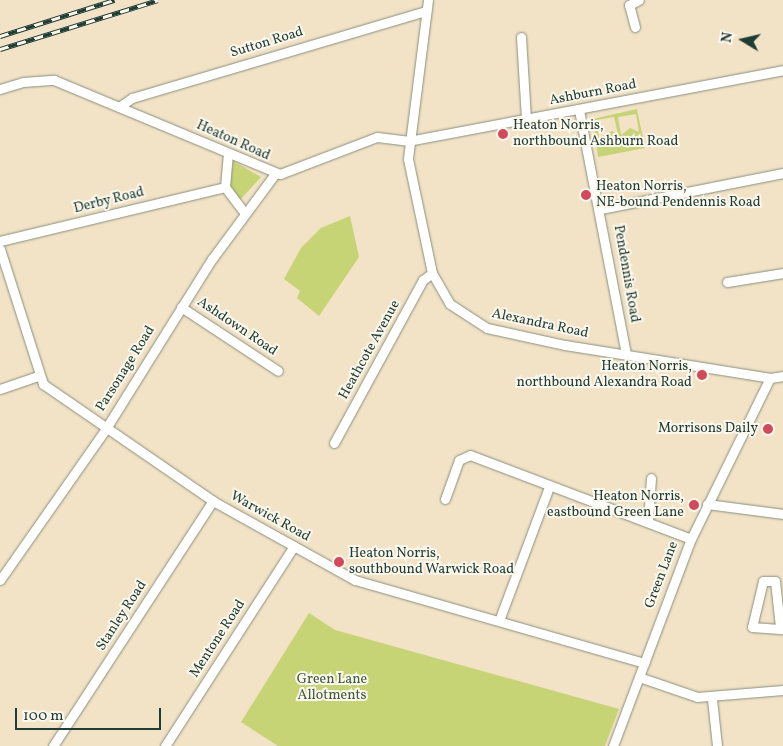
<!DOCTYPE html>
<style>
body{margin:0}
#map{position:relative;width:783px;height:746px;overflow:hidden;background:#f2e2c6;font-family:Vollkorn,serif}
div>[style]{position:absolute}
.green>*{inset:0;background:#c6d475}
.roads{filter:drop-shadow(0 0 1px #88907d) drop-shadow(0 0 1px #88907d)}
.minor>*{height:9px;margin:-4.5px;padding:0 4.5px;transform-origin:4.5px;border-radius:4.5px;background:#fff}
.rail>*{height:5px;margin-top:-2.5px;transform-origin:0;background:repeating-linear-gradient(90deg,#fbf7ec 0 9px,#1f3d34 0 18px);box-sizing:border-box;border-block:1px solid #1f3d34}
.dots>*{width:14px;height:14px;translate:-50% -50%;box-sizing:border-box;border:2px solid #fbf7ec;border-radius:50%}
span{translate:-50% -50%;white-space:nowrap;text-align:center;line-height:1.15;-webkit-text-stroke:4px #fbf7ec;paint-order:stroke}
.street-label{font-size:14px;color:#1f3d34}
.poi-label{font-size:14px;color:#1f3d34}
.left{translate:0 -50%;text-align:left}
.right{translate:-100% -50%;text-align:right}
.park-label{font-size:14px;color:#405b41}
.north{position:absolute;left:718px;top:15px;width:50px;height:50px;-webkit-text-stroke:4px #fbf7ec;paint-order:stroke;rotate:279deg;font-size:14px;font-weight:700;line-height:20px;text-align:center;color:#1f3d34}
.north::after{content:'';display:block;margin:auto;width:18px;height:22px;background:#1f3d34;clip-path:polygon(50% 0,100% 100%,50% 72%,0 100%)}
.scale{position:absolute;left:15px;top:708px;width:146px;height:22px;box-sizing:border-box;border:2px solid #1f3d34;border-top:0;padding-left:6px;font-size:15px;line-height:18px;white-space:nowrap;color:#1f3d34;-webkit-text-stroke:4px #fbf7ec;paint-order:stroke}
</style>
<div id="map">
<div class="green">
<div style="clip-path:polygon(evenodd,637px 109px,645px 148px,598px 157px,593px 119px,637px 109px,636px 114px,639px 132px,630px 128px,621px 135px,618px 117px,636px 114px,637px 109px,614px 117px,618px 134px,612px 131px,599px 138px,596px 120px,614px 117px)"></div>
<div style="clip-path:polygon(233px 161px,261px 177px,239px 201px,230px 188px)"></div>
<div style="clip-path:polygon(350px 216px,359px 257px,319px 316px,297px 298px,300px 291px,284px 279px,301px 248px,321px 228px)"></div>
<div style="clip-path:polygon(309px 613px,335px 630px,619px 709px,605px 746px,278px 746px,241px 722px)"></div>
</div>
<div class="roads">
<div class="minor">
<div style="left:428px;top:0;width:160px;rotate:97.2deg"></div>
<div style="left:408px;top:159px;width:116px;rotate:78.1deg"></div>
<div style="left:432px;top:273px;width:36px;rotate:60deg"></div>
<div style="left:450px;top:304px;width:44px;rotate:33deg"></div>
<div style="left:487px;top:328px;width:80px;rotate:12.3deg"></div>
<div style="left:565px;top:345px;width:208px;rotate:9.1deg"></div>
<div style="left:770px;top:378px;width:13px;rotate:-9deg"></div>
<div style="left:635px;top:27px;width:23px;rotate:-105deg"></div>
<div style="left:629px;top:5px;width:11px;rotate:-27deg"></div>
<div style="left:521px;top:37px;width:82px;rotate:86.5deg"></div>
<div style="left:0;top:89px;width:24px;rotate:-17deg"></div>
<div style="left:23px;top:82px;width:31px;rotate:-4deg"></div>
<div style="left:54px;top:80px;width:245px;rotate:22.6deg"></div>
<div style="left:280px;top:174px;width:104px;rotate:-20.9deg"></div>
<div style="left:377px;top:137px;width:31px;rotate:7deg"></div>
<div style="left:408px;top:141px;width:382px;rotate:-10.7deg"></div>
<div style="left:119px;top:107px;width:16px;rotate:-35deg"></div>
<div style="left:132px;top:98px;width:307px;rotate:-16.5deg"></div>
<div style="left:579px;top:110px;width:249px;rotate:79.1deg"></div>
<div style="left:225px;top:187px;width:31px;rotate:53deg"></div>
<div style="left:601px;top:209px;width:186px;rotate:-11.2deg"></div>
<div style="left:0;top:241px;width:231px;rotate:-13.5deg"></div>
<div style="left:225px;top:187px;width:34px;rotate:-85deg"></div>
<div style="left:0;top:249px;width:142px;rotate:72.3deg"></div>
<div style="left:43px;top:384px;width:206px;rotate:34.5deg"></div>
<div style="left:213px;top:501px;width:162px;rotate:29.1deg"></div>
<div style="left:355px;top:580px;width:301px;rotate:16deg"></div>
<div style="left:727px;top:282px;width:57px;rotate:-9.1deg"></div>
<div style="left:181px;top:307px;width:116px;rotate:33.4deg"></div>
<div style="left:0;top:389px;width:40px;rotate:-18.9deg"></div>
<div style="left:334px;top:443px;width:186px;rotate:-61.4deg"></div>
<div style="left:423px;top:280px;width:11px;rotate:-38deg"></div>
<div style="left:445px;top:499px;width:41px;rotate:-70.3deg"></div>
<div style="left:459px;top:460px;width:12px;rotate:-24deg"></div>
<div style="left:470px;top:455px;width:236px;rotate:20.8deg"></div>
<div style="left:707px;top:504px;width:77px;rotate:7.5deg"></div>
<div style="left:648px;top:521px;width:43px;rotate:-86deg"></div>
<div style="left:0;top:580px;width:183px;rotate:-55deg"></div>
<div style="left:105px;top:430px;width:202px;rotate:-58deg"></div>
<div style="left:212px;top:259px;width:106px;rotate:-53.5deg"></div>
<div style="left:500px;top:618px;width:140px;rotate:-69.5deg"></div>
<div style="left:780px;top:627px;width:46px;rotate:-96.2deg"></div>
<div style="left:775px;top:581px;width:12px;rotate:180deg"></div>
<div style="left:763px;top:581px;width:47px;rotate:103.4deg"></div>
<div style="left:752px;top:627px;width:31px;rotate:4deg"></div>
<div style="left:639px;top:677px;width:61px;rotate:19deg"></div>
<div style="left:697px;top:697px;width:86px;rotate:-4.7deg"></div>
<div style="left:712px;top:699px;width:47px;rotate:83.9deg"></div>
<div style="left:53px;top:746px;width:293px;rotate:-56.9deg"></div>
<div style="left:165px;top:746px;width:238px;rotate:-57.2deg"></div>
<div style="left:613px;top:746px;width:221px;rotate:-69.4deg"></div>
<div style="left:691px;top:539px;width:179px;rotate:-63.9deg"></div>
</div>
</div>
<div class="rail">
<div style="left:0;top:36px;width:120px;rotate:-17.5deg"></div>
<div style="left:0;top:49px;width:165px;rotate:-17.2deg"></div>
</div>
<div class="dots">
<div style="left:503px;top:134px;background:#d1495b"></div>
<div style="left:586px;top:195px;background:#d1495b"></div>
<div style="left:702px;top:375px;background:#d1495b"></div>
<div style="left:768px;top:429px;background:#d1495b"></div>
<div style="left:694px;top:505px;background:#d1495b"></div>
<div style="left:339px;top:562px;background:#d1495b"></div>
</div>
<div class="street-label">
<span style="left:267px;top:43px;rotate:-17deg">Sutton Road</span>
<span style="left:593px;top:93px;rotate:-11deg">Ashburn Road</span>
<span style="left:233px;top:141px;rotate:24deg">Heaton Road</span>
<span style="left:109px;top:201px;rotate:-14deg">Derby Road</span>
<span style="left:626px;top:274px;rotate:80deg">Pendennis Road</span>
<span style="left:540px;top:324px;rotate:12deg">Alexandra Road</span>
<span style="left:237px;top:327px;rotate:34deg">Ashdown Road</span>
<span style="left:370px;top:350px;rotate:-61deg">Heathcote Avenue</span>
<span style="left:126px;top:369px;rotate:-58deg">Parsonage Road</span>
<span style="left:270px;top:517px;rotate:29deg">Warwick Road</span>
<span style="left:662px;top:575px;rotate:-69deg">Green Lane</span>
<span style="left:122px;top:616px;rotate:-57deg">Stanley Road</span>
<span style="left:218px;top:639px;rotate:-57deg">Mentone Road</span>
</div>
<div class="poi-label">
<span class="left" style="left:513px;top:134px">Heaton Norris,<br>northbound Ashburn Road</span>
<span class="left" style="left:596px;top:195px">Heaton Norris,<br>NE-bound Pendennis Road</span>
<span class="right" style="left:692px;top:375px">Heaton Norris,<br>northbound Alexandra Road</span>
<span class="right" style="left:758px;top:429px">Morrisons Daily</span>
<span class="right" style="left:684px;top:505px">Heaton Norris,<br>eastbound Green Lane</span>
<span class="left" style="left:349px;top:562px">Heaton Norris,<br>southbound Warwick Road</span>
</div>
<div class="park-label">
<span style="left:332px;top:688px">Green Lane<br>Allotments</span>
</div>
<div class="north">N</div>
<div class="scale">100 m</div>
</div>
